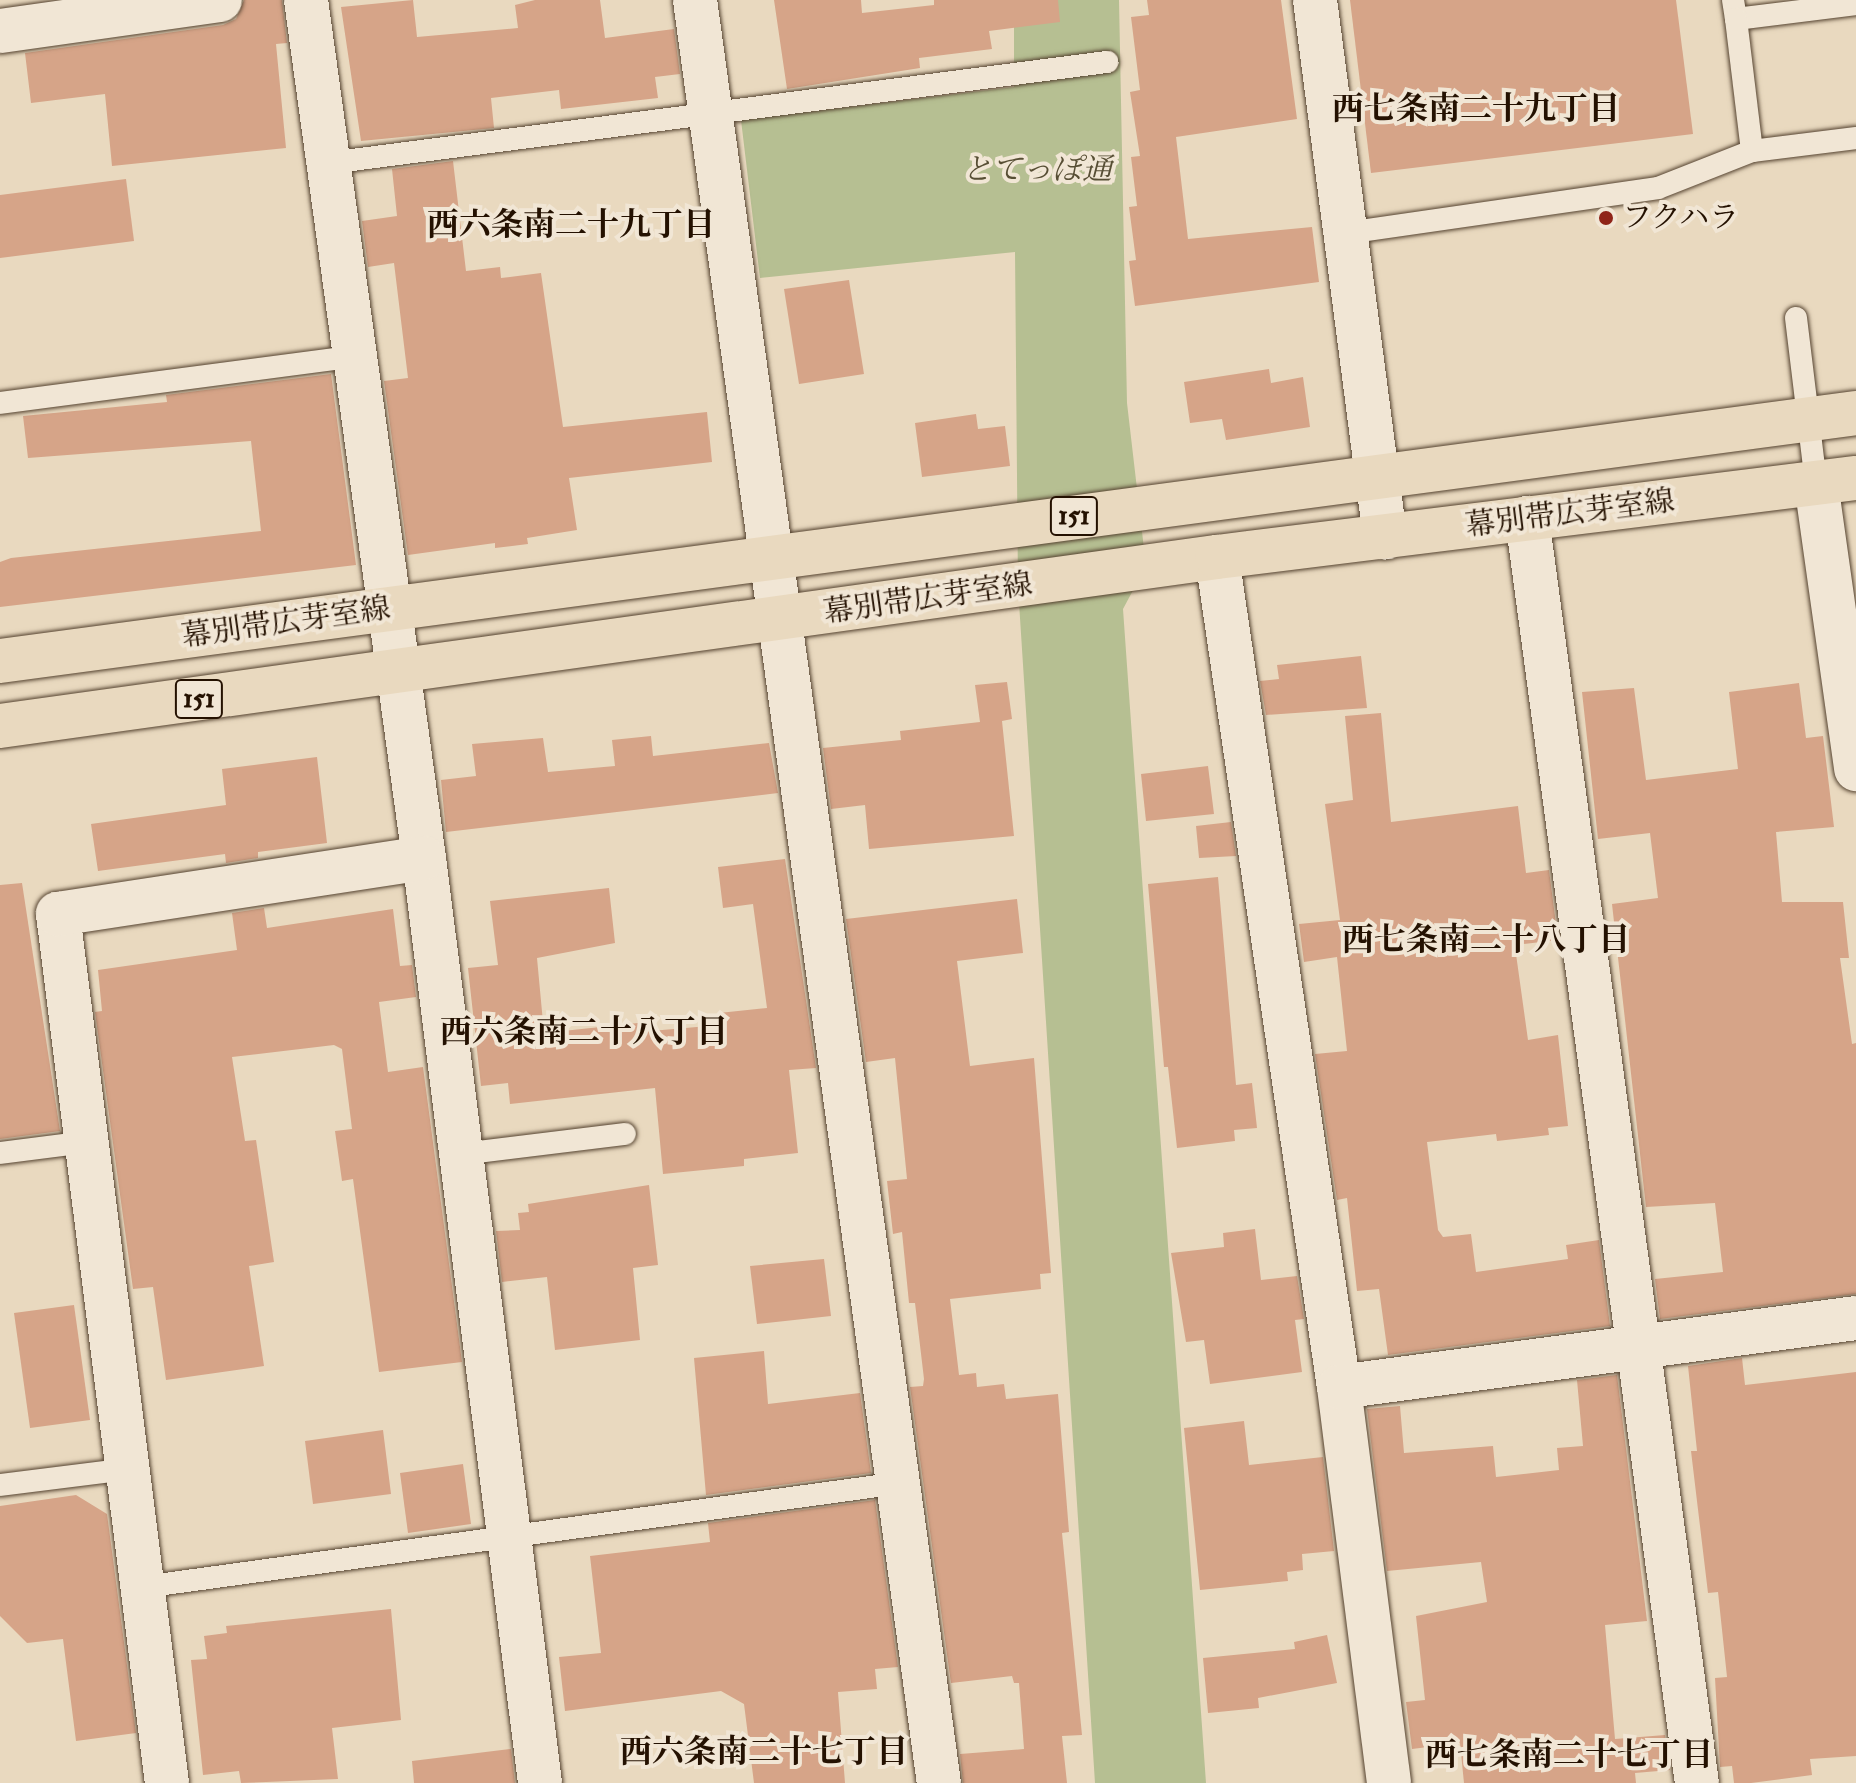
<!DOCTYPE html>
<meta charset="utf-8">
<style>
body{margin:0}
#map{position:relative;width:1856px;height:1783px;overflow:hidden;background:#e9d9bf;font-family:"IM FELL Double Pica","Noto Serif JP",serif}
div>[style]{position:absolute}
.green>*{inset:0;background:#b6bf92}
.building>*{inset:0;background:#d6a488}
.roads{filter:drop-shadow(0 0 2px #554330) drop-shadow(0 0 2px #554330)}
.service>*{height:22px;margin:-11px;padding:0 11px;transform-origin:11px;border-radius:11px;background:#f1e6d5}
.minor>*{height:44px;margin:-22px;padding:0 22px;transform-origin:22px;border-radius:22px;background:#f1e6d5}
.primary>*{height:44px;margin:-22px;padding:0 22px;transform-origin:22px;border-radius:22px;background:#e9d9bf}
.dots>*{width:22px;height:22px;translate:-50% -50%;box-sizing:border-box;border:4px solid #f1e6d5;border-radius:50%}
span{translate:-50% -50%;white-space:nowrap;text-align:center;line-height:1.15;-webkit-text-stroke:8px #f1e6d5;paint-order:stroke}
.shield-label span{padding:2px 6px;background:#f1e6d5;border:2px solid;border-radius:6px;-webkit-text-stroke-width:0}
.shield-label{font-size:28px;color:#241101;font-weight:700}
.park-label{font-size:30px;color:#574e34;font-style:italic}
.poi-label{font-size:30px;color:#241101}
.left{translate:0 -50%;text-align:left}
.street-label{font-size:30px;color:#241101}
.neighbourhood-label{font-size:32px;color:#241101;font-weight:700}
</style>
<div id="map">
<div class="green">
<div style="clip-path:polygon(1014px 0,1119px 0,1127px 403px,1146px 566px,1123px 609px,1206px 1783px,1095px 1783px,1018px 587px,1015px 252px,760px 278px,741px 120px,1014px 87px)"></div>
</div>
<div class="building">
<div style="clip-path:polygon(244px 0,282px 0,287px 43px,276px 44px,286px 148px,112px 166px,105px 94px,31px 103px,25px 53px,223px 25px,236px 19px)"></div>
<div style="clip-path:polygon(413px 0,417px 37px,518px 28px,515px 5px,535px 0,600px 0,605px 38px,674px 29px,680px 74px,655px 77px,658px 98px,561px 109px,559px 90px,491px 98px,494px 128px,361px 141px,341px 7px)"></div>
<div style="clip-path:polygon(774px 0,861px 0,862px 13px,934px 5px,934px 0,1058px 0,1060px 22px,989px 31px,992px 49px,919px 58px,920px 68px,787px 89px)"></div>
<div style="clip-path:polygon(1147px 0,1281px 0,1297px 119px,1176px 137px,1188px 239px,1312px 227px,1319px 282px,1135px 306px,1129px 261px,1136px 260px,1129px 207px,1137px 206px,1131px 157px,1140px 156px,1130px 92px,1140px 90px,1131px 17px,1149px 15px)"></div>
<div style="clip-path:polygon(1350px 0,1676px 0,1693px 134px,1371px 173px)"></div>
<div style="clip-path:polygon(453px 161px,466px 271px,500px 267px,501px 278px,541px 273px,563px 427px,707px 412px,712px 462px,569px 478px,577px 530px,527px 538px,528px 544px,495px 548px,495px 543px,408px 555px,384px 381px,408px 378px,394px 263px,368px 267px,362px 221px,397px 216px,392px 169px)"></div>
<div style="clip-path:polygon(126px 179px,134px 241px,0 258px,0 195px)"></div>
<div style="clip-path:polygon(849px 280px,864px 374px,799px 384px,784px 289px)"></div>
<div style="clip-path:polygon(1269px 369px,1271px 383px,1303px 377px,1310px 427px,1226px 440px,1222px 419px,1190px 423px,1184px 382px)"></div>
<div style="clip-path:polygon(331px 374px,356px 565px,0 607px,0 562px,11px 558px,261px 531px,251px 441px,28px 458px,23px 416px,167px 402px,166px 395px)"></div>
<div style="clip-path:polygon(976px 414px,978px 429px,1005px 426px,1010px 466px,922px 477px,915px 423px)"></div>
<div style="clip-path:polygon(1361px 656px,1367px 708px,1266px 715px,1260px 681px,1279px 679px,1277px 665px)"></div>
<div style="clip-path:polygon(1007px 682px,1012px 719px,1002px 721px,1014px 836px,869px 849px,865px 805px,831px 809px,823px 748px,901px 740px,900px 731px,980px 722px,975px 685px)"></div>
<div style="clip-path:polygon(1799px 683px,1806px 738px,1823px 736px,1834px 827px,1776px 832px,1782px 902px,1843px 902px,1849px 958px,1840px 958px,1852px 1044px,1856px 1043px,1856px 1294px,1660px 1319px,1655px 1279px,1723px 1272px,1715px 1203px,1646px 1207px,1612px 904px,1658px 898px,1650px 833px,1598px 839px,1582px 692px,1634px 688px,1646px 780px,1738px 769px,1729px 692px)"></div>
<div style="clip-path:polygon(1381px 713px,1391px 822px,1518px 806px,1526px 873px,1549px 870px,1558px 940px,1523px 944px,1524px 953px,1516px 954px,1528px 1040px,1558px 1035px,1568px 1126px,1548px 1128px,1549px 1135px,1497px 1141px,1496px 1134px,1427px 1142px,1438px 1230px,1443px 1237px,1471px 1234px,1476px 1272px,1568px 1259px,1566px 1245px,1599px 1240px,1610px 1326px,1388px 1355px,1379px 1289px,1357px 1291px,1347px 1198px,1337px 1200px,1315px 1054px,1347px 1051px,1337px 957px,1304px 962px,1299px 924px,1340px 920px,1325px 804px,1353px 800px,1345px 716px)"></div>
<div style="clip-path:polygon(651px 736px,653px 756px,769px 743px,778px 793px,446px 832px,441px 780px,476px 776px,472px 744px,543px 738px,548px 772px,615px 766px,612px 740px)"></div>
<div style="clip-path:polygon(317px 757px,327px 843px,258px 852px,258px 858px,226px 863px,225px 854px,98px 871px,91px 824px,226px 805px,222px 769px)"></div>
<div style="clip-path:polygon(1208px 766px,1214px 814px,1146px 821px,1141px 774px)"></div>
<div style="clip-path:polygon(1231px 822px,1236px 856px,1199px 858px,1196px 826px)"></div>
<div style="clip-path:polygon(785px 859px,816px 1068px,789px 1070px,798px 1153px,744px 1159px,744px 1166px,663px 1174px,655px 1088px,510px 1104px,508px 1083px,481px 1086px,468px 968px,498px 965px,490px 901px,609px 888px,615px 943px,537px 958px,544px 1033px,638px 1023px,639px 1032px,720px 1025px,719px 1013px,767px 1008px,753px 904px,723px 908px,718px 867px)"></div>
<div style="clip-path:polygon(1218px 877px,1236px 1085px,1252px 1083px,1257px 1128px,1234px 1130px,1235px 1141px,1177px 1148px,1168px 1067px,1164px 1067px,1148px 884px)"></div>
<div style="clip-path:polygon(22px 883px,60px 1131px,0 1139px,0 885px)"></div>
<div style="clip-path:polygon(1017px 899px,1023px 953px,957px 961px,970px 1066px,1034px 1058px,1051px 1273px,1040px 1274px,1041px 1289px,950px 1299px,959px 1375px,976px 1373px,977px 1387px,1004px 1384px,1006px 1399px,1058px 1394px,1069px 1532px,1062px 1533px,1082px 1735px,1062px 1736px,1067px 1783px,963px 1783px,960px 1754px,1024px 1749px,1019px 1683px,1014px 1683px,1012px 1676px,951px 1683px,910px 1387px,923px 1386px,924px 1379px,915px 1303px,909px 1303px,902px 1232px,893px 1234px,887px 1181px,907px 1179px,895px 1058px,866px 1062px,846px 919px)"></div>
<div style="clip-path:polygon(264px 908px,267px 928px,393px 909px,400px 966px,412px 965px,416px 997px,379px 1002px,388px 1072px,423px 1067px,462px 1362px,379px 1372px,353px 1179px,342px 1181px,335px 1131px,352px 1129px,342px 1049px,334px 1045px,232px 1057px,245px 1141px,256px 1140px,274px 1262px,249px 1266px,264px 1366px,166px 1380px,153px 1287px,133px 1289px,95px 1012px,102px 1011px,98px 970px,237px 950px,232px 913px)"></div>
<div style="clip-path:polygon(649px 1185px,658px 1265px,633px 1268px,640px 1340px,555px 1350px,547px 1277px,502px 1282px,496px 1231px,520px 1230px,518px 1213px,529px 1212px,528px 1204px)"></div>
<div style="clip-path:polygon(1255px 1229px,1261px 1280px,1297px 1276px,1304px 1319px,1295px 1320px,1302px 1372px,1210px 1384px,1204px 1340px,1186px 1342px,1171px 1253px,1224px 1247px,1223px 1233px)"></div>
<div style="clip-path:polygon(824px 1259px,831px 1316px,757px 1324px,750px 1266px)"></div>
<div style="clip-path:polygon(74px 1305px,90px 1420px,30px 1428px,14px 1313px)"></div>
<div style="clip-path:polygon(764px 1351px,768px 1404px,860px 1393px,871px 1473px,706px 1495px,694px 1358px)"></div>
<div style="clip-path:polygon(1742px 1358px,1745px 1385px,1856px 1372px,1856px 1756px,1810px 1759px,1812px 1775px,1751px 1783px,1734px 1783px,1732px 1766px,1720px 1767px,1715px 1678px,1727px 1677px,1718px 1592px,1708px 1593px,1691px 1451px,1697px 1451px,1688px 1366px)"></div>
<div style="clip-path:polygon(1617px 1375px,1647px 1621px,1605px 1625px,1615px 1739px,1665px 1735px,1670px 1770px,1635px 1773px,1636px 1783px,1464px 1783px,1460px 1743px,1412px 1749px,1406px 1702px,1425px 1700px,1416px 1616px,1487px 1602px,1481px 1562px,1387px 1571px,1367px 1409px,1400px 1406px,1404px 1453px,1493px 1446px,1496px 1477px,1559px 1470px,1557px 1448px,1583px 1446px,1577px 1380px)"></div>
<div style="clip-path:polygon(1244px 1421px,1249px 1465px,1323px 1457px,1334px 1551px,1302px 1554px,1303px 1570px,1287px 1572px,1288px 1581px,1200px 1590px,1184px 1428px)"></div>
<div style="clip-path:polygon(383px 1430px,391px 1494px,313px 1504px,305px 1441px)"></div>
<div style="clip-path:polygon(463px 1464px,471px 1524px,408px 1533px,400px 1473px)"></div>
<div style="clip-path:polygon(76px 1495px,107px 1514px,136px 1733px,76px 1741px,63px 1639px,27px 1643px,0 1616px,0 1506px)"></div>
<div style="clip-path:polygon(875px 1500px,898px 1667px,875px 1669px,877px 1689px,838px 1692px,845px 1783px,754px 1783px,744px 1704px,721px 1691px,565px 1711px,559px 1657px,601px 1653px,590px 1556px,710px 1542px,708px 1523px)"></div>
<div style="clip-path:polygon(391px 1609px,401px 1720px,332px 1728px,338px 1779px,241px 1783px,239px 1771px,203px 1775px,191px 1660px,207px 1659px,204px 1636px,227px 1633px,226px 1626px)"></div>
<div style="clip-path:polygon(1327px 1635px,1337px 1683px,1258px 1698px,1259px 1708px,1208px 1713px,1203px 1658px,1295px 1649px,1294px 1642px)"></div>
<div style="clip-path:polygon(511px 1749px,515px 1783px,414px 1783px,412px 1761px)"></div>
</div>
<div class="roads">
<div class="service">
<div style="left:1733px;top:0;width:19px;rotate:81deg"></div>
<div style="left:1736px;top:19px;width:121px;rotate:-7.1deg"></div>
<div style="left:1736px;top:19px;width:133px;rotate:83.1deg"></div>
<div style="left:329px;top:163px;width:785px;rotate:-7.4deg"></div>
<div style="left:1346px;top:233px;width:315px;rotate:-8.2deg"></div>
<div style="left:1658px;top:188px;width:101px;rotate:-21.5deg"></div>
<div style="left:1752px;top:151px;width:105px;rotate:-7.1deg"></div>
<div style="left:1796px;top:318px;width:166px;rotate:83.1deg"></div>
<div style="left:0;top:403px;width:358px;rotate:-7.5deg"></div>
<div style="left:0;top:1153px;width:87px;rotate:-7.3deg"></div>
<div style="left:461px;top:1154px;width:165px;rotate:-7deg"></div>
<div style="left:0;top:1485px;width:129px;rotate:-7.1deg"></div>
<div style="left:143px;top:1587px;width:763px;rotate:-7.83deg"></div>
</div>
<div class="minor">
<div style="left:306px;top:0;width:866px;rotate:82.17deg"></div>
<div style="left:424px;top:858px;width:932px;rotate:82.85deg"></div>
<div style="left:695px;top:0;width:1800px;rotate:82.21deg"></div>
<div style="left:1315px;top:0;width:542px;rotate:82.57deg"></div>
<div style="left:0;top:31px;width:222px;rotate:-8deg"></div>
<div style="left:1816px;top:483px;width:289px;rotate:82deg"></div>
<div style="left:1527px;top:518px;width:1276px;rotate:82.35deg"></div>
<div style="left:1217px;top:557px;width:839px;rotate:81.64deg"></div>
<div style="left:1339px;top:1387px;width:399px;rotate:82.8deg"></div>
<div style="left:1339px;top:1387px;width:522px;rotate:-7.6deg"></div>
<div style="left:167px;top:1783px;width:876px;rotate:-97.15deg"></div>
<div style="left:58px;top:914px;width:370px;rotate:-8.7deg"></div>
</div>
<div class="primary">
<div style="left:0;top:661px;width:1872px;rotate:-7.61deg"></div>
<div style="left:0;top:726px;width:1229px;rotate:-7.91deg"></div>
<div style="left:1217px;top:557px;width:644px;rotate:-7.05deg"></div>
</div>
</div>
<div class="dots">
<div style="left:1606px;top:218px;background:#8f2418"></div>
</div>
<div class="shield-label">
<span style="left:1074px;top:516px">151</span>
<span style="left:199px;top:699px">151</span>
</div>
<div class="park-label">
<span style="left:1037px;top:170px">とてっぽ通</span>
</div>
<div class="poi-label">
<span class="left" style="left:1622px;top:218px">フクハラ</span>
</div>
<div class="street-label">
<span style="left:1570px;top:514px;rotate:-7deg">幕別帯広芽室線</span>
<span style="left:928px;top:599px;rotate:-8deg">幕別帯広芽室線</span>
<span style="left:286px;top:623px;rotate:-8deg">幕別帯広芽室線</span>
</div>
<div class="neighbourhood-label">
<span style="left:1476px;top:109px">西七条南二十九丁目</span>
<span style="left:571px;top:225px">西六条南二十九丁目</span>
<span style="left:1486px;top:940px">西七条南二十八丁目</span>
<span style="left:584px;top:1032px">西六条南二十八丁目</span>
<span style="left:764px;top:1752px">西六条南二十七丁目</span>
<span style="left:1569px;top:1755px">西七条南二十七丁目</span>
</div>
</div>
